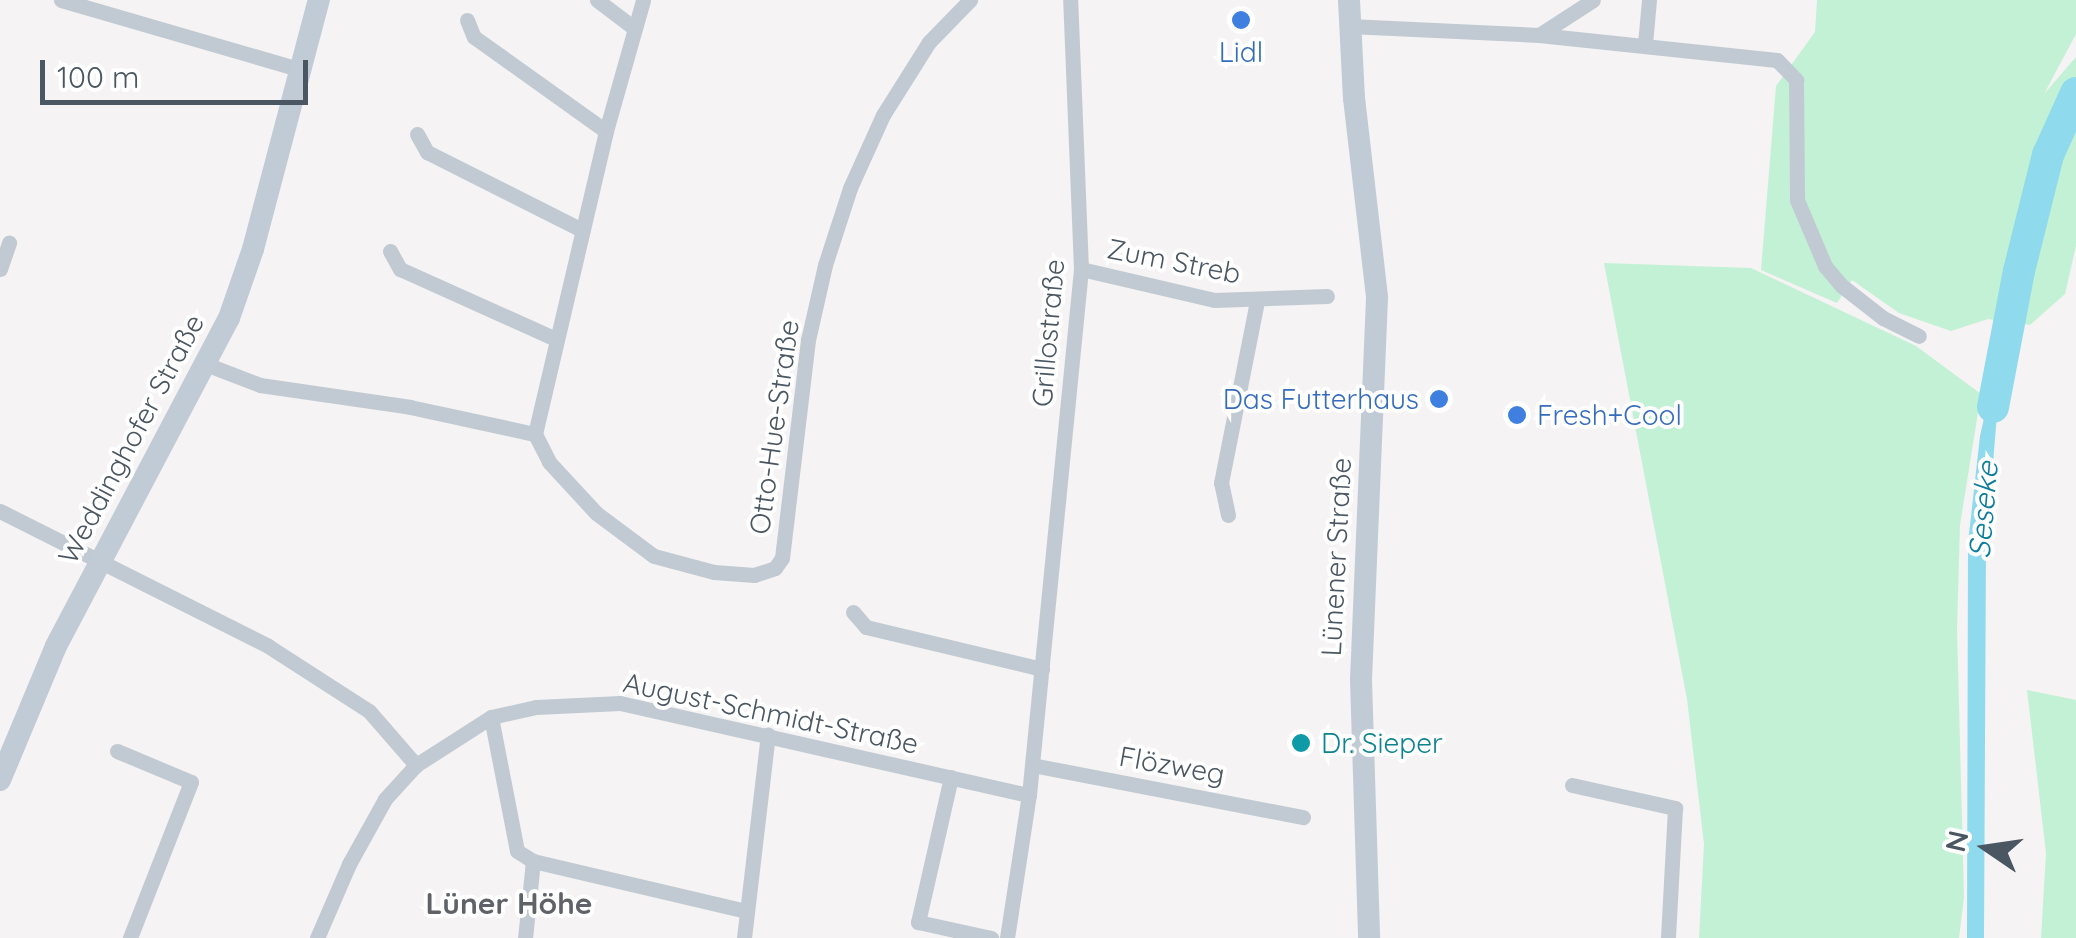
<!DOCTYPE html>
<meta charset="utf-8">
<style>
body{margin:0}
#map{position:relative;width:2076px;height:938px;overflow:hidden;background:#f5f3f3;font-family:Quicksand,sans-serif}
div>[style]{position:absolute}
.green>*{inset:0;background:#c3f1d5}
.water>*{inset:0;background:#90daee}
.river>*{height:32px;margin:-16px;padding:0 16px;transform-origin:16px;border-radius:16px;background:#90daee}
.street>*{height:15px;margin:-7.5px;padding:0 7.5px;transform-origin:7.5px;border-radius:7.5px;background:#c1cad2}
.secondary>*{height:22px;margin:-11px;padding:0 11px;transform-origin:11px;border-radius:11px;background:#c1cbd6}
.dots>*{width:28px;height:28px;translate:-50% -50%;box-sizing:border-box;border:5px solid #fff;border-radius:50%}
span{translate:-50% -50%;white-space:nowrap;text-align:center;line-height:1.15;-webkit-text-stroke:8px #fff;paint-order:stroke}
.shop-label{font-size:28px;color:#366cbe}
.right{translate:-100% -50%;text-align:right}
.left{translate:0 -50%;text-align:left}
.street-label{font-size:28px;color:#4a5661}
.culture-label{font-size:28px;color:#0d838f}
.water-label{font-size:30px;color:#0c7c9b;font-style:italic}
.neighbourhood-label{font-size:30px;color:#5f6368;font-weight:700}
.north{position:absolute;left:1936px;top:798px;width:100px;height:100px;-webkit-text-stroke:8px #fff;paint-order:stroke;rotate:283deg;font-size:28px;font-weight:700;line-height:40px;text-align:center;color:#4a5661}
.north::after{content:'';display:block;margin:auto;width:35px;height:45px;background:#4a5661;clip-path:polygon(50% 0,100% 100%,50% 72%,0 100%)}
.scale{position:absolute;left:40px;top:60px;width:268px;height:45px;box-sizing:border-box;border:5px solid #4a5661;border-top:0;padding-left:12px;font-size:30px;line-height:35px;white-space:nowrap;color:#4a5661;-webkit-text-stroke:8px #fff;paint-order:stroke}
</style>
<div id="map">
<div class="green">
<div style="clip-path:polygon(1817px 0,2076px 0,2076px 34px,2044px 94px,2076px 57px,2076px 246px,2065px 294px,2030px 325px,1988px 319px,1951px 331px,1899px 313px,1852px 280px,1837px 303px,1761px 270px,1776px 86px,1815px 32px)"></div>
<div style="clip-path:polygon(1604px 263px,1751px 268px,1916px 346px,1981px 394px,1960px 525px,1957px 629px,1964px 897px,1959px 938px,1699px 938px,1704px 844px,1687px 699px)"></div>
<div style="clip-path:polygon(2027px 690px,2076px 700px,2076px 938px,2041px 938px,2046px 853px)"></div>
</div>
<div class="water">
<div style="clip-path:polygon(1996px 365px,2011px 367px,1997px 415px,1986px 547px,1984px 938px,1967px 938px,1968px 543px,1980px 436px)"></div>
</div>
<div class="river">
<div style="left:1993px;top:407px;width:138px;rotate:-79.2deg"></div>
<div style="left:2019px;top:271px;width:120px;rotate:-76deg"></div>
<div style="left:2048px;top:155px;width:68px;rotate:-65.7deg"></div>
</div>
<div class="street">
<div style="left:61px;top:0;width:248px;rotate:16.2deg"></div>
<div style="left:597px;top:0;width:46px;rotate:37.1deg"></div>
<div style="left:467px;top:20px;width:18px;rotate:68deg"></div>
<div style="left:474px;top:37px;width:162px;rotate:35.5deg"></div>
<div style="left:1349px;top:26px;width:190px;rotate:2.7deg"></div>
<div style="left:1539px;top:35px;width:239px;rotate:6deg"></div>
<div style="left:1777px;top:60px;width:28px;rotate:46deg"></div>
<div style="left:1796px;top:80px;width:120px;rotate:89.5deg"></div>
<div style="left:1797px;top:200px;width:72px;rotate:67deg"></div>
<div style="left:1825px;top:266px;width:26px;rotate:50deg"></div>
<div style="left:1842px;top:286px;width:52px;rotate:38deg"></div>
<div style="left:1883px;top:318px;width:40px;rotate:26.6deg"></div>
<div style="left:1539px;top:35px;width:64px;rotate:-32.9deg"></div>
<div style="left:1645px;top:44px;width:44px;rotate:-84.8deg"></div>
<div style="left:417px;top:134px;width:21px;rotate:61deg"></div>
<div style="left:427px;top:152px;width:174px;rotate:26.7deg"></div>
<div style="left:390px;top:251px;width:21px;rotate:61deg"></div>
<div style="left:400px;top:269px;width:171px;rotate:24.2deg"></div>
<div style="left:0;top:269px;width:28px;rotate:-71deg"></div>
<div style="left:1081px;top:269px;width:137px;rotate:13.1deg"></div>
<div style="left:1214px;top:300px;width:113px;rotate:-2deg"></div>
<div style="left:208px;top:365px;width:56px;rotate:21deg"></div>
<div style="left:260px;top:385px;width:152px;rotate:8.3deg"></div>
<div style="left:410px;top:407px;width:128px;rotate:12.2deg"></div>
<div style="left:535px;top:434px;width:31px;rotate:63deg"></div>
<div style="left:549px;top:462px;width:69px;rotate:47.3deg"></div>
<div style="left:596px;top:513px;width:72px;rotate:36.6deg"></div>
<div style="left:654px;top:556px;width:62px;rotate:14.9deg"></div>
<div style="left:714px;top:572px;width:40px;rotate:4.3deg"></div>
<div style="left:754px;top:575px;width:22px;rotate:-18deg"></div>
<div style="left:775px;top:568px;width:12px;rotate:-55deg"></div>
<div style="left:782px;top:558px;width:220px;rotate:-83.2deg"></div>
<div style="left:808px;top:340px;width:77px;rotate:-77.2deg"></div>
<div style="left:825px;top:265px;width:81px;rotate:-72deg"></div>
<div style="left:850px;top:188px;width:80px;rotate:-65.7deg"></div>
<div style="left:883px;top:115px;width:86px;rotate:-57.8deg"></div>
<div style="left:929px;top:42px;width:59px;rotate:-45.7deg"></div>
<div style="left:535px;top:434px;width:311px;rotate:-76.8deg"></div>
<div style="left:606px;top:131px;width:136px;rotate:-74.2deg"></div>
<div style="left:0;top:511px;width:300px;rotate:26.7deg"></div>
<div style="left:268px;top:646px;width:120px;rotate:32.8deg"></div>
<div style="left:369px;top:711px;width:72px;rotate:49deg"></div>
<div style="left:1228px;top:515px;width:33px;rotate:-102deg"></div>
<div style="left:1221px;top:483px;width:186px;rotate:-78.8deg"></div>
<div style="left:853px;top:612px;width:20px;rotate:49deg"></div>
<div style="left:866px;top:627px;width:181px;rotate:13.4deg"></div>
<div style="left:491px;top:717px;width:136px;rotate:79deg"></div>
<div style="left:517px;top:851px;width:19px;rotate:32deg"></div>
<div style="left:533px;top:861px;width:77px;rotate:95.9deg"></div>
<div style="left:117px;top:751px;width:80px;rotate:22.7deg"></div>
<div style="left:191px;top:782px;width:168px;rotate:111.4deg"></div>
<div style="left:1032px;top:765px;width:276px;rotate:10.9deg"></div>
<div style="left:951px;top:777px;width:149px;rotate:102.8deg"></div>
<div style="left:918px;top:922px;width:75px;rotate:12.4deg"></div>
<div style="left:1572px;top:785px;width:106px;rotate:12.6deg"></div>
<div style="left:1675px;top:808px;width:130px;rotate:93.1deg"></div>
<div style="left:533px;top:861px;width:220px;rotate:13.2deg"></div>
<div style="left:317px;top:938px;width:81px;rotate:-66.6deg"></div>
<div style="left:349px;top:864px;width:74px;rotate:-61deg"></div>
<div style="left:385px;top:799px;width:46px;rotate:-47.6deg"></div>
<div style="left:416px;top:765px;width:89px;rotate:-32.6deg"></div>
<div style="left:491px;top:717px;width:46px;rotate:-12.5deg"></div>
<div style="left:536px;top:707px;width:84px;rotate:-2.7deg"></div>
<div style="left:620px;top:703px;width:419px;rotate:12.7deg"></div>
<div style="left:744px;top:938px;width:205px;rotate:-83.3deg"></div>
<div style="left:1007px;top:938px;width:145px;rotate:-81.3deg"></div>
<div style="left:1029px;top:795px;width:529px;rotate:-84.35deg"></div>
<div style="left:1081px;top:269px;width:269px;rotate:-92.3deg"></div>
</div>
<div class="secondary">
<div style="left:1349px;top:0;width:98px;rotate:87.1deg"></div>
<div style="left:1354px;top:98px;width:201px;rotate:83.4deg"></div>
<div style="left:1377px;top:298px;width:382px;rotate:92.4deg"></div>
<div style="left:1361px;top:680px;width:258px;rotate:88.2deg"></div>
<div style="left:0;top:780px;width:145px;rotate:-67.3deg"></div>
<div style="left:56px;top:646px;width:371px;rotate:-62.2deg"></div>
<div style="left:229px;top:318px;width:73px;rotate:-70.8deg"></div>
<div style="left:253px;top:249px;width:258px;rotate:-75.2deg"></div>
</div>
<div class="dots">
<div style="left:1241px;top:20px;background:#3f7fe0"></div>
<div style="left:1439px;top:399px;background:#3f7fe0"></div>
<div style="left:1517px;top:415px;background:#3f7fe0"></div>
<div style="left:1301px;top:743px;background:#0f9aa8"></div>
</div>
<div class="shop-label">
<span style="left:1241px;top:52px">Lidl</span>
<span class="right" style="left:1419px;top:399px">Das Futterhaus</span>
<span class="left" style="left:1537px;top:415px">Fresh+Cool</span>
</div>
<div class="street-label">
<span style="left:1174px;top:261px;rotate:11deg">Zum Streb</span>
<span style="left:1048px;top:333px;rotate:-85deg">Grillostraße</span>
<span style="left:774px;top:427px;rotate:-82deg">Otto-Hue-Straße</span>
<span style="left:131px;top:439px;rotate:-62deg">Weddinghofer Straße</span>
<span style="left:1336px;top:557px;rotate:-87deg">Lünener Straße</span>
<span style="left:771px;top:713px;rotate:12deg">August-Schmidt-Straße</span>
<span style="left:1172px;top:765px;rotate:10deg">Flözweg</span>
</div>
<div class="culture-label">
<span class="left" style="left:1321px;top:743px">Dr. Sieper</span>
</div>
<div class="water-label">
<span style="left:1983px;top:510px;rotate:-85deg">Seseke</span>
</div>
<div class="neighbourhood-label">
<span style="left:509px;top:903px">Lüner Höhe</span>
</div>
<div class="north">N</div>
<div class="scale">100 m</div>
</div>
